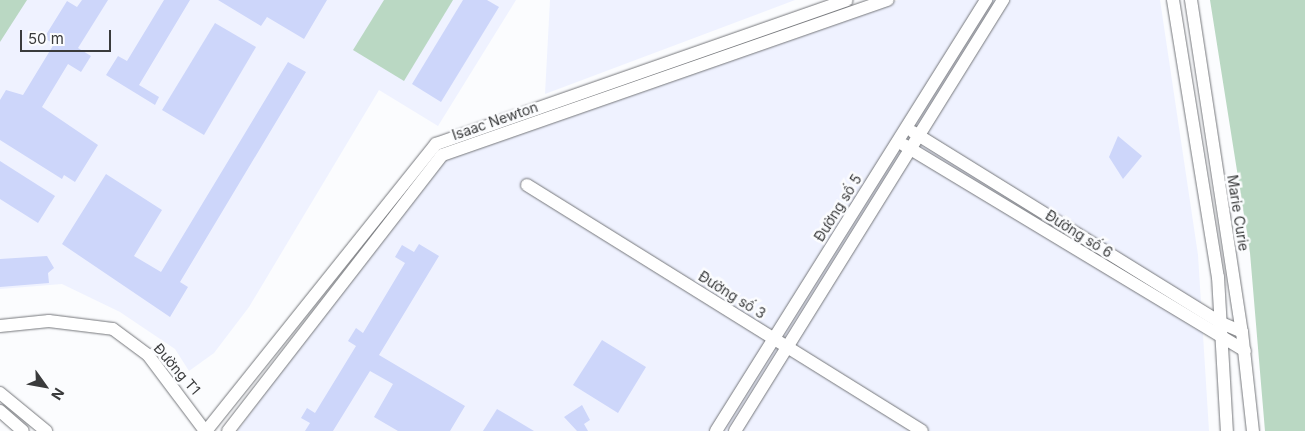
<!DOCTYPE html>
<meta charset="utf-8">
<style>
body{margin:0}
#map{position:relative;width:1305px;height:431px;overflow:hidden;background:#fbfcfe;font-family:Inter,sans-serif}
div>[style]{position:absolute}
.built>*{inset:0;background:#eff2ff}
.green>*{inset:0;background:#bad8c3}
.building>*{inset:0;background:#cdd6fa}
.roads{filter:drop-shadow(0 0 1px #75777b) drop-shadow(0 0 1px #75777b)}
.minor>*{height:12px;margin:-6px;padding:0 6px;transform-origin:6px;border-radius:6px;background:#fff}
span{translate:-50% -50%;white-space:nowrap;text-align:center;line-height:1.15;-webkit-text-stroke:5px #fbfcfe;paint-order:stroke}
.street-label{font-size:14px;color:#3a3b3c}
.north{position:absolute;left:20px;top:361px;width:50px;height:50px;-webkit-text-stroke:4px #fbfcfe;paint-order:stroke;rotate:122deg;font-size:14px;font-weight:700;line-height:20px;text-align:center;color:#3a3b3c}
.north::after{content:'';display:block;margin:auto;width:18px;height:22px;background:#3a3b3c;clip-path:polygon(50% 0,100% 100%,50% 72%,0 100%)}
.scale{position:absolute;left:20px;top:30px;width:91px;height:22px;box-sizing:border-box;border:2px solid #3a3b3c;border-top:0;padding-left:6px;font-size:15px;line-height:18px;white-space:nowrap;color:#3a3b3c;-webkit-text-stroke:4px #fbfcfe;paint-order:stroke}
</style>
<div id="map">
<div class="built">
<div style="clip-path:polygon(0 0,516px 0,438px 126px,379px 90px,249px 307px,214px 353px,189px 371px,175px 349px,120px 312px,62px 284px,0 289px)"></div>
<div style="clip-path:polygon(550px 0,795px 0,545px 94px)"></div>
<div style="clip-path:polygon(898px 0,1160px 0,1198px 255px,1209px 431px,237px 431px,435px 164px)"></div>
</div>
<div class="green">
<div style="clip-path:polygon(0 0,27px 0,0 42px)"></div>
<div style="clip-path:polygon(384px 0,453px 0,404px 81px,353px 50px)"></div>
<div style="clip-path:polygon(1210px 0,1305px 0,1305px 431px,1265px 431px,1250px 253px)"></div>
</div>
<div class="building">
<div style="clip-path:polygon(82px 0,108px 0,78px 48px,91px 56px,81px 72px,68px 64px,42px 107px,98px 145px,75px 182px,64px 175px,62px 179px,0 140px,0 100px,6px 90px,23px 95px,54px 44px,44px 38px,67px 1px,77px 7px)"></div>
<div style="clip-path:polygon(164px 0,190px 0,139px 85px,159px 97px,155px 105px,106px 75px,118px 56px,127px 61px)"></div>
<div style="clip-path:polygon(218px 0,327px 0,304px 39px,267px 17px,261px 26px)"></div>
<div style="clip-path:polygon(463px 0,487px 0,499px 7px,441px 102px,412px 84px)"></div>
<div style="clip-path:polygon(215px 23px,256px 47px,204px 135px,162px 110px)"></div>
<div style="clip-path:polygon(288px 62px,306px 72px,180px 282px,188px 287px,170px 317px,62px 244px,106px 174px,162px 210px,134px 256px,161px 272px)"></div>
<div style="clip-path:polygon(1118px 136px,1142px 156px,1123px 179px,1109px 157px)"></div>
<div style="clip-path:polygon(0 161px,55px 196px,38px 223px,0 199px)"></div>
<div style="clip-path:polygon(419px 244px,439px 256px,379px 355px,465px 406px,450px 431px,398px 431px,374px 417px,393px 384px,370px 371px,333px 431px,305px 431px,310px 423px,301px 418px,307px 408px,315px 413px,356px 346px,348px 341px,356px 328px,363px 333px,405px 263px,395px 257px,402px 245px,414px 252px)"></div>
<div style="clip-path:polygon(47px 256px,54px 268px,48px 273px,49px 283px,0 287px,0 259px)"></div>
<div style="clip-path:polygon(602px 340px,646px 367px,618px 413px,573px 385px)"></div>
<div style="clip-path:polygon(582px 405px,590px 420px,584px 424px,588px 431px,577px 431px,564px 417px)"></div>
<div style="clip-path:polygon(497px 409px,509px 416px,534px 431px,483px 431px)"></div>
</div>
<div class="roads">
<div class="minor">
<div style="left:1173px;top:0;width:281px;rotate:80.8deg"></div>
<div style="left:1218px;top:277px;width:154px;rotate:86.7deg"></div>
<div style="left:1191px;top:0;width:336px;rotate:81.3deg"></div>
<div style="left:1242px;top:332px;width:100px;rotate:83.7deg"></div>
<div style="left:913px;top:132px;width:360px;rotate:31.8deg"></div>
<div style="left:1219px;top:322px;width:25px;rotate:23deg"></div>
<div style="left:904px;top:145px;width:398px;rotate:31.1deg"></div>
<div style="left:527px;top:185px;width:465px;rotate:31.9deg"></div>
<div style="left:0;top:326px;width:49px;rotate:-5.8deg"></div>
<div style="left:49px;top:321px;width:64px;rotate:7.1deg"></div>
<div style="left:113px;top:329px;width:44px;rotate:36.6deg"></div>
<div style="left:148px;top:355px;width:95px;rotate:53.1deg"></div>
<div style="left:0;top:393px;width:60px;rotate:39.6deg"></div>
<div style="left:0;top:411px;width:30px;rotate:41deg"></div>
<div style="left:206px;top:431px;width:368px;rotate:-51.3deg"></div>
<div style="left:436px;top:144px;width:435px;rotate:-19.3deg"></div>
<div style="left:228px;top:431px;width:349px;rotate:-52.2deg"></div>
<div style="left:442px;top:155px;width:472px;rotate:-19.2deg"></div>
<div style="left:716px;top:431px;width:509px;rotate:-57.93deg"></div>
<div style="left:735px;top:431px;width:508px;rotate:-58.13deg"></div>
</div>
</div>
<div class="street-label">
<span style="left:495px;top:121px;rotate:-19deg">Isaac Newton</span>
<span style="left:838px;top:208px;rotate:-58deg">Đường số 5</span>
<span style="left:1238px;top:213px;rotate:81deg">Marie Curie</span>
<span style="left:1079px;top:234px;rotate:32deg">Đường số 6</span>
<span style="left:732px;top:295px;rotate:32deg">Đường số 3</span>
<span style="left:177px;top:369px;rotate:49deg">Đường T1</span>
</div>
<div class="north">N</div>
<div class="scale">50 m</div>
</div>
